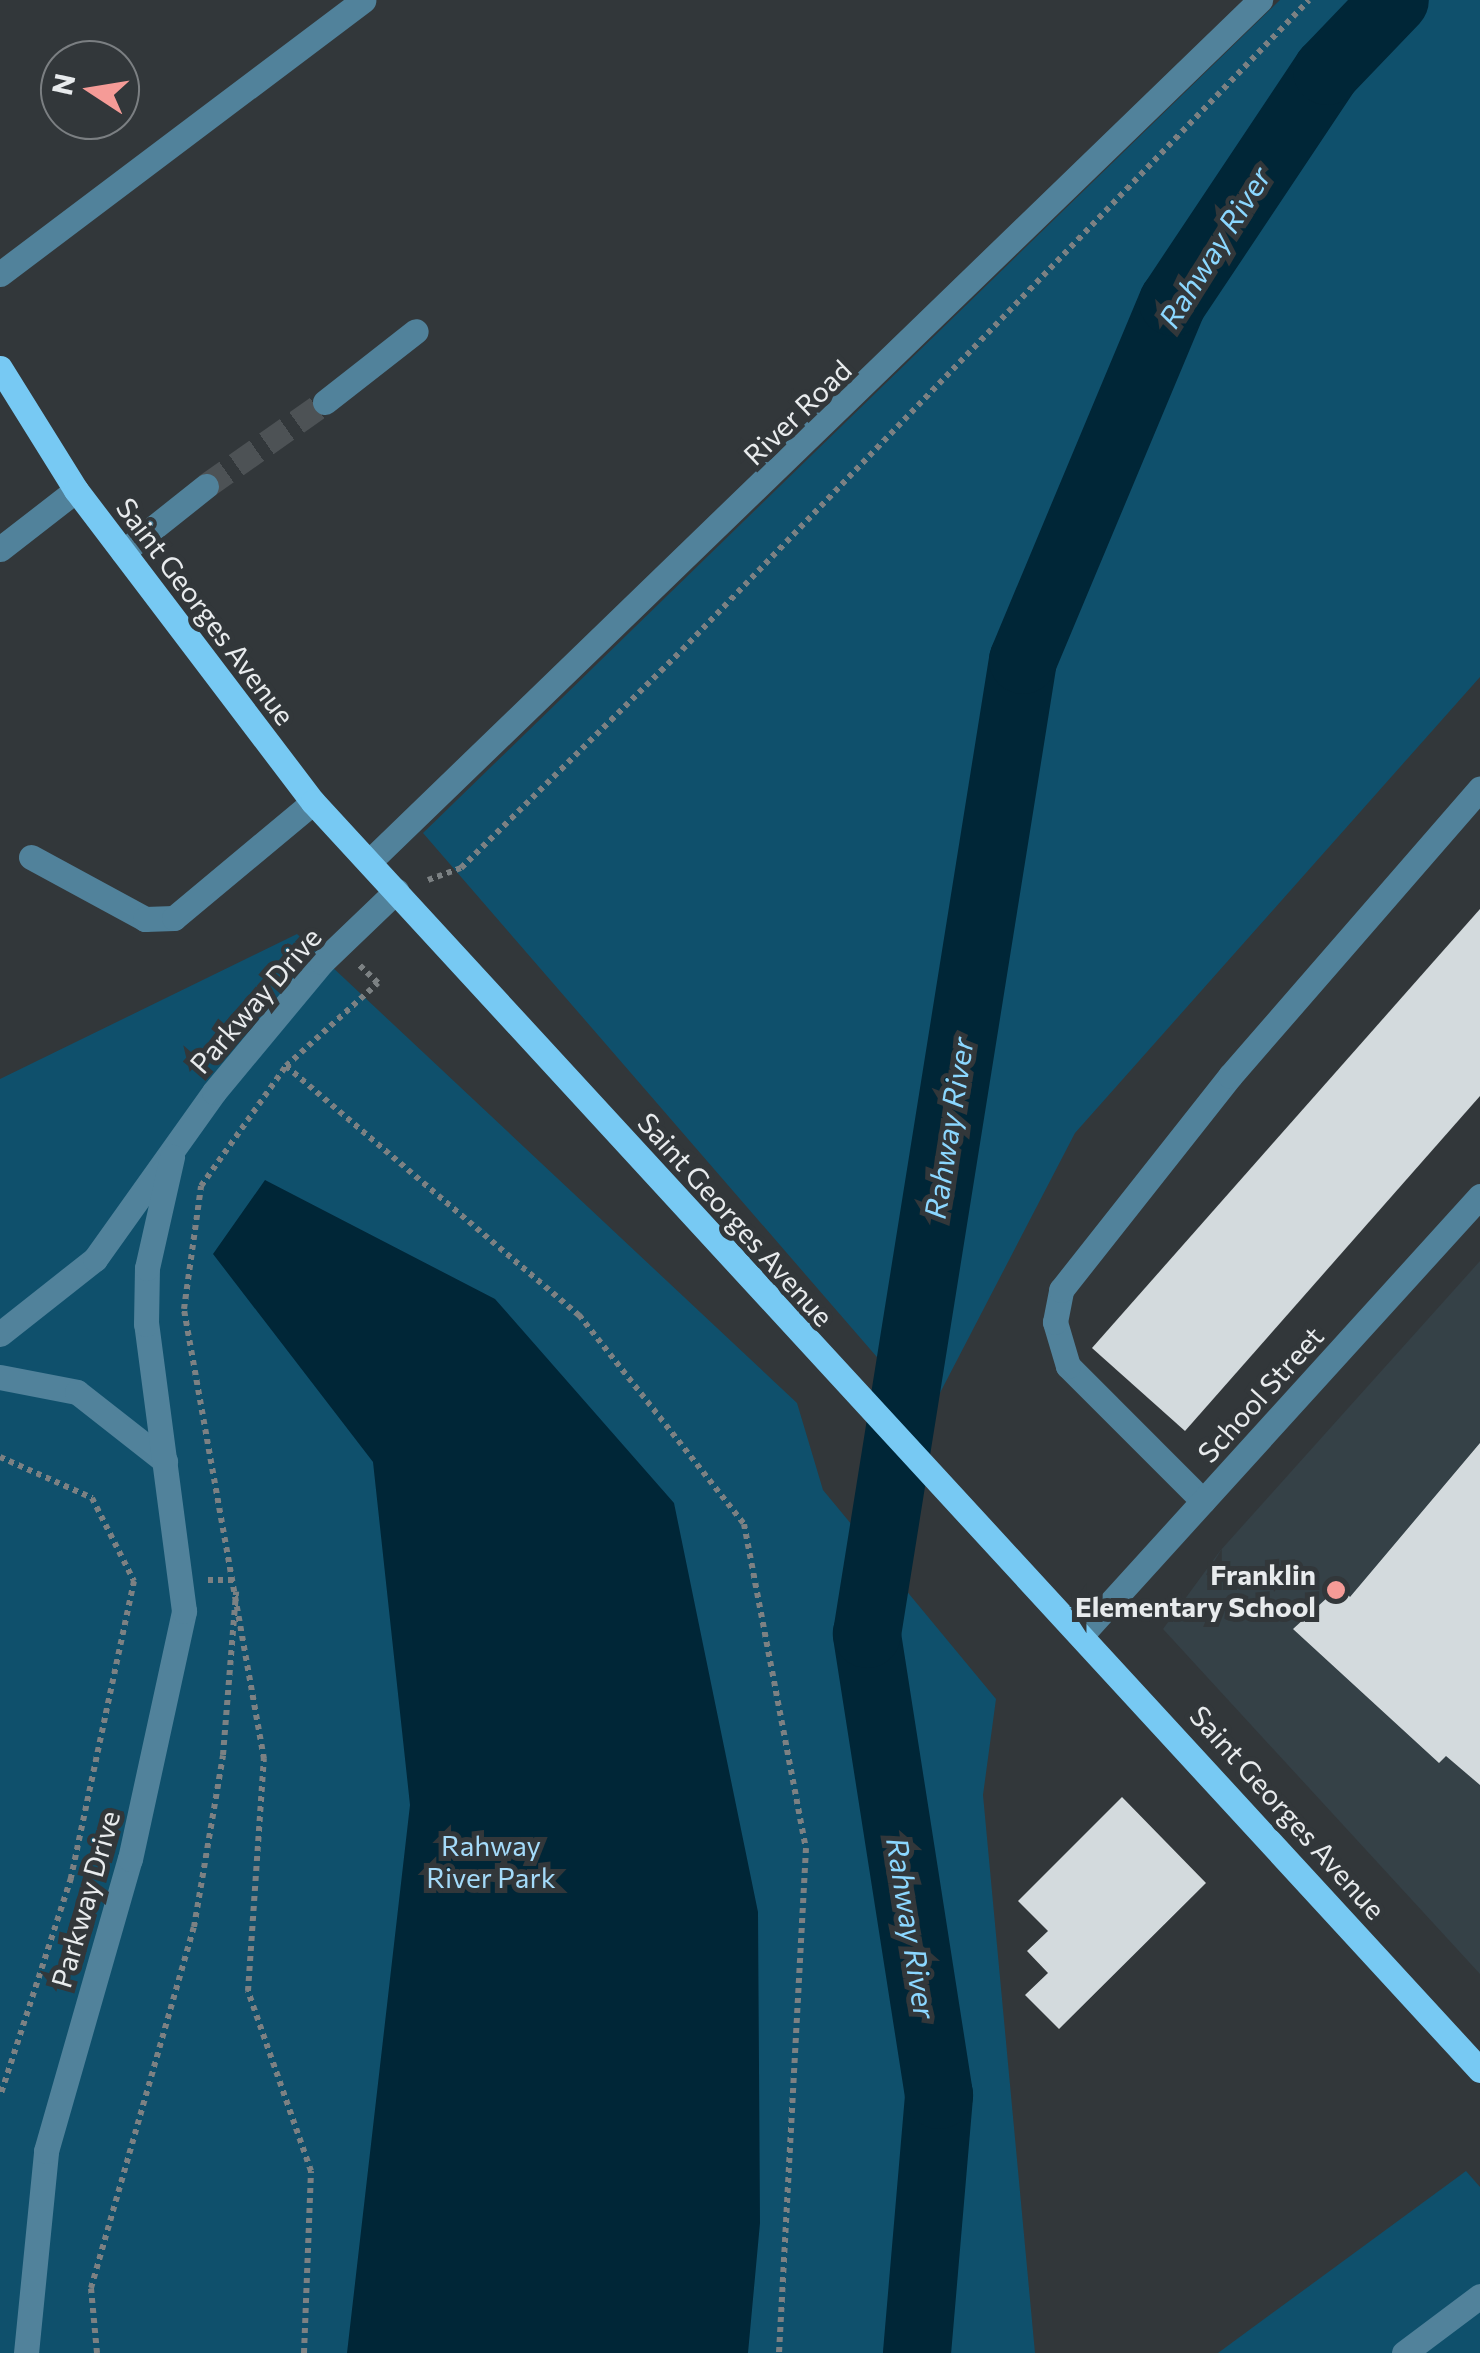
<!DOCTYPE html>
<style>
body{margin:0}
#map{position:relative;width:1480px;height:2353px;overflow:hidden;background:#32373a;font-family:Commissioner,sans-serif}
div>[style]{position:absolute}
.built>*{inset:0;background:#354147}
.green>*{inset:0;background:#0f506c}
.water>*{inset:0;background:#002637}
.river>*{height:68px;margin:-34px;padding:0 34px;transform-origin:34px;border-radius:34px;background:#002637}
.building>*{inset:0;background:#d3dadd}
.minor-tunnel>*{height:25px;margin-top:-12.5px;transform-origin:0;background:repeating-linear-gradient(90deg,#4d5255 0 25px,transparent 0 37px)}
.path>*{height:6px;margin-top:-3px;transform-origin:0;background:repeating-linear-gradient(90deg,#7c8183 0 5px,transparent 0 10px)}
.minor>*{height:25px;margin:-12.5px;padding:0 12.5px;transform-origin:12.5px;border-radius:12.5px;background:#51829b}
.major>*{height:25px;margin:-12.5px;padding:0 12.5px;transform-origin:12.5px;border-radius:12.5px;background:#77c9f3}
.dots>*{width:28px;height:28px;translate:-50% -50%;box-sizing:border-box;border:5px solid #32373a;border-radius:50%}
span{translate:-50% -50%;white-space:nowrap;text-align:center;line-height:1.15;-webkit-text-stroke:10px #32373a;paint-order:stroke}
.street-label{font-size:28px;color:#e8ebed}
.poi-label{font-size:28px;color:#e8ebed;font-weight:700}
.right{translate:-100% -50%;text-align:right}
.park-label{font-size:28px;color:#a4dbfa}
.water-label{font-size:30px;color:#8bd7ff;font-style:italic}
.north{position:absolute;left:40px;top:40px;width:100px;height:100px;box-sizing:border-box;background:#32373a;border:2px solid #7b7f82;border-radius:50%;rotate:282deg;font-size:28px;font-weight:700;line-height:40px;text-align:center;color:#e8ebed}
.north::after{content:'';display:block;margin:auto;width:35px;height:45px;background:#f59b97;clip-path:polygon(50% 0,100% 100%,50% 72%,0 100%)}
</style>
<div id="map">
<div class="built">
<div style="clip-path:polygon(1480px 1261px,1480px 1974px,1163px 1629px,1220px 1551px)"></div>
</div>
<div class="green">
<div style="clip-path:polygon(1280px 0,1480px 0,1480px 677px,1075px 1133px,928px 1416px,423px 833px)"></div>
<div style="clip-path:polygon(297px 934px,797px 1403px,823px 1490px,996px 1699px,983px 1795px,1035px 2353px,0 2353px,0 1079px)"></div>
<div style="clip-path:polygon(1466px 2171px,1480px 2187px,1480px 2353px,1218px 2353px)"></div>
</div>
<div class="water">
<div style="clip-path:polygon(265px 1180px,495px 1299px,674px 1503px,758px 1912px,760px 2223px,748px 2353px,347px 2353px,410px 1805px,373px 1462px,213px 1254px)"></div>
</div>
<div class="river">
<div style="left:917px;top:2353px;width:259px;rotate:-85.1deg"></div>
<div style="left:939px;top:2095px;width:467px;rotate:-98.9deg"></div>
<div style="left:867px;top:1634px;width:986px;rotate:-80.9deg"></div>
<div style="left:1023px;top:660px;width:388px;rotate:-67.3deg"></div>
<div style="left:1173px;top:302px;width:278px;rotate:-56.3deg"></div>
<div style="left:1327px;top:71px;width:98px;rotate:-46.2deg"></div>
</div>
<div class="building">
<div style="clip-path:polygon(1480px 909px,1480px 1096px,1185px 1431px,1092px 1348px)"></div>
<div style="clip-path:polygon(1480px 1443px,1480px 1785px,1446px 1756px,1439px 1763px,1293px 1629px,1340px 1586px,1350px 1597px)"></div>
<div style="clip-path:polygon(1122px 1797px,1206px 1883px,1059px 2029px,1025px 1995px,1048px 1973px,1027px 1951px,1048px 1931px,1018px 1901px)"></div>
</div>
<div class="minor-tunnel">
<div style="left:206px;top:486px;width:146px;rotate:-35.2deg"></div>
</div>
<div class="path">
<div style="left:428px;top:880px;width:35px;rotate:-20deg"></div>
<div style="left:461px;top:868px;width:310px;rotate:-44.6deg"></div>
<div style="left:682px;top:650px;width:903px;rotate:-46.03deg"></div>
<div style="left:286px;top:1066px;width:385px;rotate:40.4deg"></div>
<div style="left:579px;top:1315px;width:266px;rotate:51.7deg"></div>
<div style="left:744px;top:1524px;width:330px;rotate:79.2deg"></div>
<div style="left:806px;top:1848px;width:506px;rotate:93.06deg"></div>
<div style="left:0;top:1457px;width:101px;rotate:24deg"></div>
<div style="left:92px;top:1498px;width:93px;rotate:63.2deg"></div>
<div style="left:134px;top:1581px;width:304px;rotate:102deg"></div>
<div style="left:71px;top:1878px;width:229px;rotate:108deg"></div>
<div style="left:208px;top:1580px;width:29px"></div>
<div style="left:97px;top:2353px;width:65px;rotate:-95.3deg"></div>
<div style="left:91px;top:2288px;width:375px;rotate:-74.1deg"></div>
<div style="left:194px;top:1927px;width:174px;rotate:-80.4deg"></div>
<div style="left:223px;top:1755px;width:164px;rotate:-85.4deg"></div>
<div style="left:304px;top:2353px;width:182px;rotate:-87.8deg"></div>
<div style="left:311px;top:2171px;width:191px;rotate:-109.3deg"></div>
<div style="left:248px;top:1991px;width:233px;rotate:-86.1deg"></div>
<div style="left:264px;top:1759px;width:457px;rotate:-100.1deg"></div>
<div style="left:184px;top:1309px;width:124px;rotate:-82.1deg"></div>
<div style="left:201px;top:1186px;width:147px;rotate:-54.7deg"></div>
<div style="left:286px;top:1066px;width:124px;rotate:-42.1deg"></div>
<div style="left:378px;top:983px;width:28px;rotate:-136deg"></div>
</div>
<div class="minor">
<div style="left:0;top:274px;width:455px;rotate:-37deg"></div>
<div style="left:325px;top:402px;width:115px;rotate:-38deg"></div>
<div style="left:0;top:549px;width:96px;rotate:-37.8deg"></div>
<div style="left:123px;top:552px;width:106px;rotate:-38.5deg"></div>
<div style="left:31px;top:857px;width:130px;rotate:28.5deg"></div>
<div style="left:145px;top:919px;width:29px;rotate:-2deg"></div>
<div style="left:174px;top:918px;width:181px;rotate:-39.8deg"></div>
<div style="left:369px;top:862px;width:1240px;rotate:-44.05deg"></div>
<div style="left:0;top:1334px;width:121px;rotate:-38.3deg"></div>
<div style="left:95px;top:1259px;width:205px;rotate:-54.5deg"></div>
<div style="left:214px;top:1092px;width:169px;rotate:-50.3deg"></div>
<div style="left:322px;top:962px;width:103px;rotate:-43.8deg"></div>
<div style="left:0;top:1377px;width:78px;rotate:11deg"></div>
<div style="left:77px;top:1392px;width:112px;rotate:38.1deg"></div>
<div style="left:1203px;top:1501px;width:191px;rotate:-135deg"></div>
<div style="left:1068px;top:1366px;width:46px;rotate:-106.5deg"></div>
<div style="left:1055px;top:1322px;width:33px;rotate:-79deg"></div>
<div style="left:1061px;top:1290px;width:273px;rotate:-51.7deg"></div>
<div style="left:1230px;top:1076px;width:381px;rotate:-49deg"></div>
<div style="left:1084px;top:1632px;width:589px;rotate:-47.75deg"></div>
<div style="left:26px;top:2353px;width:203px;rotate:-84.3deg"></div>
<div style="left:46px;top:2151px;width:304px;rotate:-74deg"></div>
<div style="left:130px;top:1859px;width:254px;rotate:-77.7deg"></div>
<div style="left:184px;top:1611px;width:290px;rotate:-97.5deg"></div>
<div style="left:146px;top:1324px;width:56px;rotate:-89deg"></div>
<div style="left:147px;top:1268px;width:114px;rotate:-77.3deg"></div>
<div style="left:1404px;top:2353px;width:95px;rotate:-36.9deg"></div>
</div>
<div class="major">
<div style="left:0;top:368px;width:144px;rotate:58.1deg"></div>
<div style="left:76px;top:490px;width:392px;rotate:52.8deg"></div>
<div style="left:313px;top:802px;width:1723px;rotate:47.38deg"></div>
</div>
<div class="dots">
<div style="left:1336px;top:1590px;background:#f59b97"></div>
</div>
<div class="street-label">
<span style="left:797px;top:412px;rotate:-44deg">River Road</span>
<span style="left:206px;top:611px;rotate:53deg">Saint Georges Avenue</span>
<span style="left:255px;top:1000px;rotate:-49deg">Parkway Drive</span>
<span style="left:736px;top:1219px;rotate:48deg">Saint Georges Avenue</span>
<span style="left:1260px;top:1394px;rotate:-48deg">School Street</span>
<span style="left:1288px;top:1812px;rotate:48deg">Saint Georges Avenue</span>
<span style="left:85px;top:1899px;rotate:-74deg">Parkway Drive</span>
</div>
<div class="poi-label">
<span class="right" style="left:1316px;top:1590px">Franklin<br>Elementary School</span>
</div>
<div class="park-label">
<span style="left:491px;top:1861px">Rahway<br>River Park</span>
</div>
<div class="water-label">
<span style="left:1214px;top:247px;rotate:-58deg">Rahway River</span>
<span style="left:948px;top:1128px;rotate:-81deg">Rahway River</span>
<span style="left:912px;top:1928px;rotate:81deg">Rahway River</span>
</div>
<div class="north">N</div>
</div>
